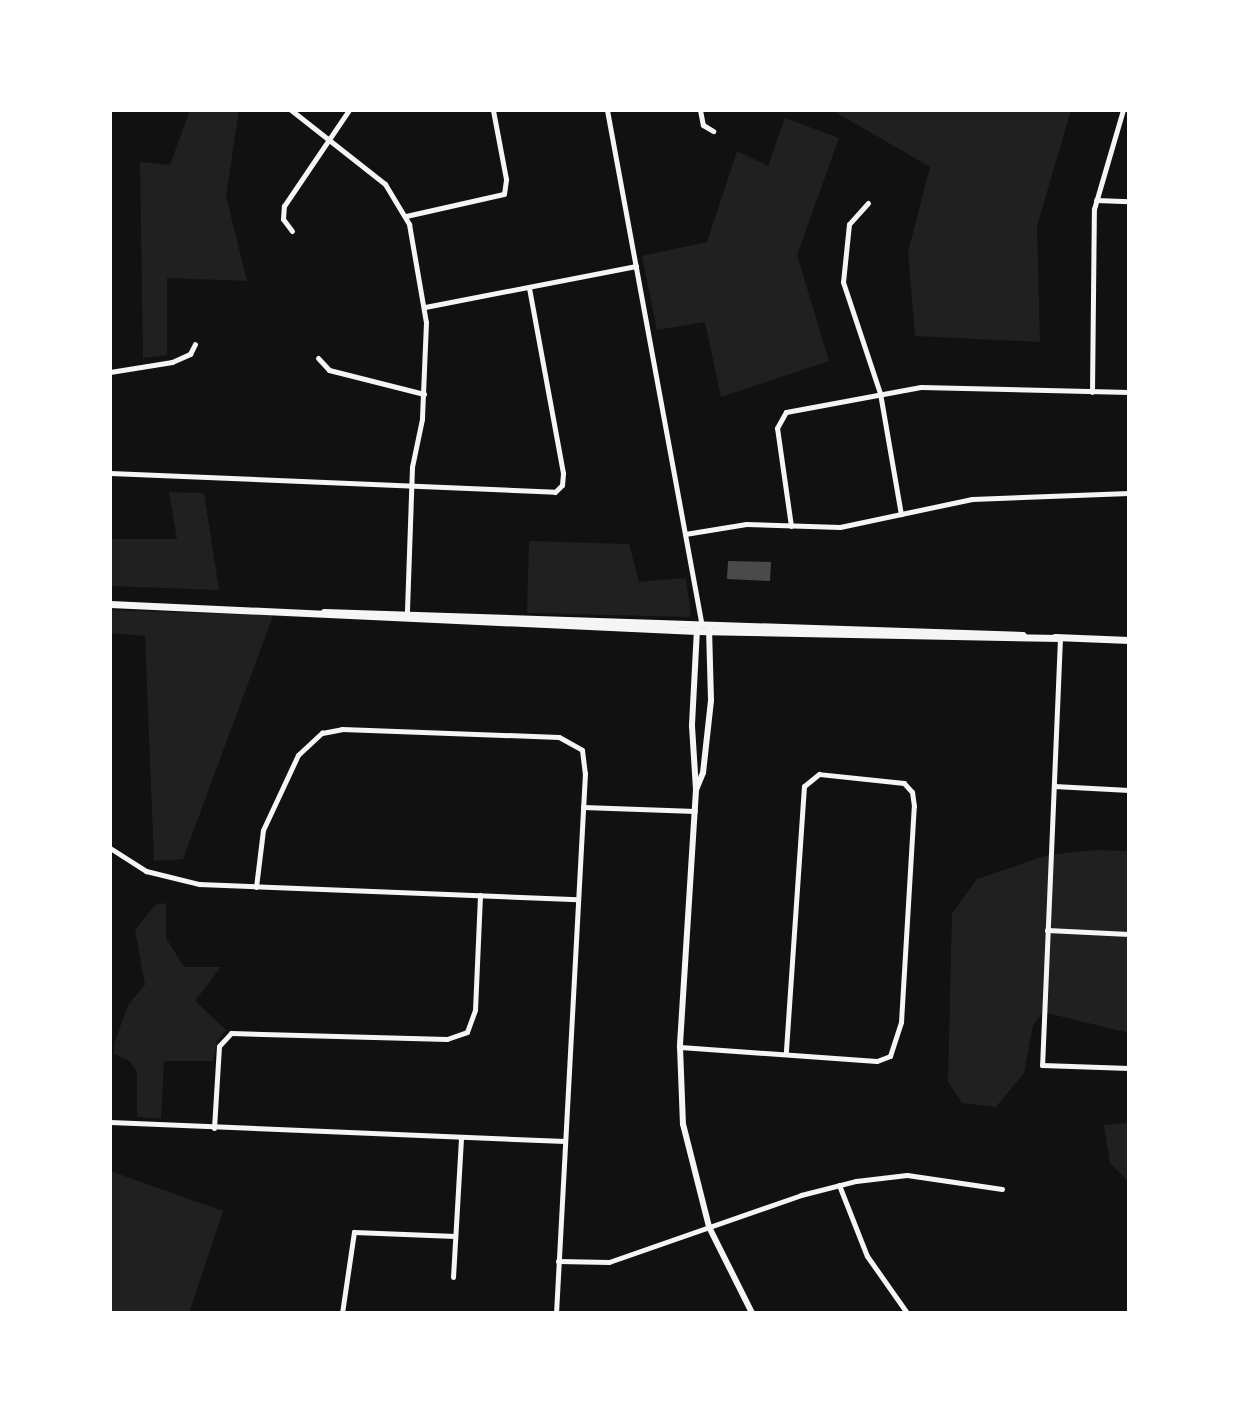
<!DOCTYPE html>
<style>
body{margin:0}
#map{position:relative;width:1239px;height:1423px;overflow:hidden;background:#111;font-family:Ubuntu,sans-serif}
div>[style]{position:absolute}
.green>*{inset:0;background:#202020}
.building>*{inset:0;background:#4a4a4a}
.minor>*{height:5px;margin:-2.5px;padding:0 2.5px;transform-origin:2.5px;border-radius:2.5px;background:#f5f5f5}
.tertiary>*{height:6px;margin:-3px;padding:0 3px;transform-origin:3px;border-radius:3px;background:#f5f5f5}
.primary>*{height:7px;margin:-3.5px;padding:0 3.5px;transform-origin:3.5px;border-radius:3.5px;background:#f5f5f5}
span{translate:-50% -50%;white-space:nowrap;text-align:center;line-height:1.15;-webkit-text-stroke:8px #fff;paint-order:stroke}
.frame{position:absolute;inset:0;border:112px solid #fff;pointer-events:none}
</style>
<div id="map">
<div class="green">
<div style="clip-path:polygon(190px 110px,239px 110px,226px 196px,247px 281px,167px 278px,167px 355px,143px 358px,140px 162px,170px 165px)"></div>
<div style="clip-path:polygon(832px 110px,1071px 110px,1037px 226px,1040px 342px,915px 336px,908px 252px,930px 167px)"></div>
<div style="clip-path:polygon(785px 118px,839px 138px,797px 255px,829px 361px,721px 397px,705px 322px,657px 330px,642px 256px,707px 242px,737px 151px,768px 166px)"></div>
<div style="clip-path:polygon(169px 492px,204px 493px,219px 590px,110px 586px,110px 539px,177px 539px)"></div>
<div style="clip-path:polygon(529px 541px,629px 544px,639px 582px,686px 578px,691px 617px,527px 613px)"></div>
<div style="clip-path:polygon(110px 610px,348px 618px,273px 616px,183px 859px,154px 861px,145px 636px,110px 633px)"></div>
<div style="clip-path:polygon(1095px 850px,1129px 851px,1129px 1033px,1043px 1012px,1033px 1025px,1024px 1073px,996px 1107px,962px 1103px,948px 1082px,952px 914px,977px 879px,1048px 855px)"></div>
<div style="clip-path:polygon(166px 903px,166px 938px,184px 967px,221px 967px,195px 1001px,226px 1030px,217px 1041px,213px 1061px,164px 1061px,161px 1119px,137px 1117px,137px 1072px,130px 1061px,114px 1054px,114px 1044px,128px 1005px,145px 985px,135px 930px,155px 905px)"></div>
<div style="clip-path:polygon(1129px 1123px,1129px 1182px,1110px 1163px,1104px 1125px)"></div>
<div style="clip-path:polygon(110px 1171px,223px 1211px,189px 1313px,110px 1313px)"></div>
</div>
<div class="building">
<div style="clip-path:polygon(728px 561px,771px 562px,770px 581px,727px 579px)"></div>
</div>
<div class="minor">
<div style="left:291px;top:110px;width:120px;rotate:38.2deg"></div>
<div style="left:385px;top:184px;width:47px;rotate:59deg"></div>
<div style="left:409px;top:224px;width:99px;rotate:80.2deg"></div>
<div style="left:426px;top:322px;width:97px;rotate:92.4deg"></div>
<div style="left:422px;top:419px;width:49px;rotate:101.8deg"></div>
<div style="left:412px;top:467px;width:144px;rotate:92deg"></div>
<div style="left:607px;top:110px;width:520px;rotate:79.58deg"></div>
<div style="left:700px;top:110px;width:15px;rotate:79deg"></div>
<div style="left:703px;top:125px;width:12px;rotate:31deg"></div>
<div style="left:1096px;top:200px;width:33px;rotate:2deg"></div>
<div style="left:868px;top:203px;width:28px;rotate:132deg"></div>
<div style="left:849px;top:224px;width:58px;rotate:95.9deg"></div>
<div style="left:843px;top:282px;width:117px;rotate:71.6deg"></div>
<div style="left:880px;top:393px;width:123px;rotate:80.2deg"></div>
<div style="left:406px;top:216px;width:100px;rotate:-12.7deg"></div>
<div style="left:504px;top:194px;width:15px;rotate:-82deg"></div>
<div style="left:506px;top:179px;width:70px;rotate:-100.7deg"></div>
<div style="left:292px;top:231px;width:15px;rotate:-127deg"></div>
<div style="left:283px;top:219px;width:13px;rotate:-86deg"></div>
<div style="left:284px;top:206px;width:116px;rotate:-55.9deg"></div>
<div style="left:425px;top:307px;width:215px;rotate:-11deg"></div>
<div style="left:318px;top:358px;width:16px;rotate:47deg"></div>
<div style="left:329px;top:370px;width:98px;rotate:14.2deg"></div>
<div style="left:110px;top:372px;width:63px;rotate:-9.2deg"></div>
<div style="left:172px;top:362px;width:20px;rotate:-24deg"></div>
<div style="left:190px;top:354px;width:11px;rotate:-63deg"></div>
<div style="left:1092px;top:392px;width:183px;rotate:-89.4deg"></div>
<div style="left:1094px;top:209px;width:103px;rotate:-73.7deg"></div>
<div style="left:110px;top:473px;width:445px;rotate:2.4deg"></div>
<div style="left:555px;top:492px;width:10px;rotate:-45deg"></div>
<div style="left:562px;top:485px;width:12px;rotate:-85deg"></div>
<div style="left:563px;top:473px;width:189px;rotate:-100.4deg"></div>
<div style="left:791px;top:526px;width:99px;rotate:-98.1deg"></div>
<div style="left:777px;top:428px;width:18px;rotate:-61deg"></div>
<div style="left:786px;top:412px;width:137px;rotate:-10.5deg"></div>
<div style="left:921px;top:387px;width:208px;rotate:1.4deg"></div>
<div style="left:685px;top:534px;width:62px;rotate:-9.3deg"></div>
<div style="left:746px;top:524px;width:94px;rotate:1.8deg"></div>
<div style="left:840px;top:527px;width:135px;rotate:-12deg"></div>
<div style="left:972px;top:499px;width:157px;rotate:-2.2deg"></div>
<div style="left:1060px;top:638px;width:427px;rotate:92.4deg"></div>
<div style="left:1042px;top:1065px;width:87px;rotate:2deg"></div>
<div style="left:1054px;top:786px;width:75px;rotate:3.1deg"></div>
<div style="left:583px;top:807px;width:112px;rotate:2deg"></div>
<div style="left:110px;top:848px;width:43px;rotate:32.6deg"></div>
<div style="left:146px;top:871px;width:55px;rotate:13.8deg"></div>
<div style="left:199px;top:884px;width:379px;rotate:2.3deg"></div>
<div style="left:256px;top:887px;width:57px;rotate:-83deg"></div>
<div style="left:263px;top:830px;width:83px;rotate:-65deg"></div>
<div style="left:298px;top:755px;width:33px;rotate:-43deg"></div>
<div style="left:322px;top:733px;width:20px;rotate:-11deg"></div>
<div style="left:342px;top:729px;width:217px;rotate:2.1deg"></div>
<div style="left:559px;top:737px;width:26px;rotate:29deg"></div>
<div style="left:582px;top:750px;width:23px;rotate:83deg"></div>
<div style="left:585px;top:773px;width:541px;rotate:93.07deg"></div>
<div style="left:1047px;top:930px;width:82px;rotate:2.8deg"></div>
<div style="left:680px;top:1047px;width:197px;rotate:4.1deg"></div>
<div style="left:877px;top:1061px;width:14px;rotate:-21deg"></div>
<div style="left:890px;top:1056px;width:36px;rotate:-72deg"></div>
<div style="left:901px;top:1022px;width:216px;rotate:-86.6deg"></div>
<div style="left:914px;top:806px;width:14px;rotate:-98deg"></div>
<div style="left:912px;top:792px;width:12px;rotate:-132deg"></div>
<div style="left:904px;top:783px;width:85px;rotate:-174deg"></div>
<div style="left:819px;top:774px;width:19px;rotate:141deg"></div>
<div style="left:804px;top:786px;width:268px;rotate:93.9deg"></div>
<div style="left:110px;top:1122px;width:455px;rotate:2.4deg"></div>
<div style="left:214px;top:1128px;width:82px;rotate:-86.5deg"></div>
<div style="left:219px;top:1046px;width:18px;rotate:-47deg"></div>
<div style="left:231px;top:1033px;width:216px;rotate:1.6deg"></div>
<div style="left:447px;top:1039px;width:21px;rotate:-19deg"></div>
<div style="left:467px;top:1032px;width:23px;rotate:-70deg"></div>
<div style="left:475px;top:1010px;width:115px;rotate:-87.5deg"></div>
<div style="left:839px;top:1185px;width:76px;rotate:68.5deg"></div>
<div style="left:867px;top:1256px;width:70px;rotate:54.9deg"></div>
<div style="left:558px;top:1261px;width:51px;rotate:1.1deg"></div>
<div style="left:609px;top:1262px;width:203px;rotate:-19.2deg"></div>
<div style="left:801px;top:1195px;width:57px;rotate:-14.3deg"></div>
<div style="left:856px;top:1181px;width:51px;rotate:-6.7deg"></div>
<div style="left:907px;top:1175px;width:96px;rotate:8.4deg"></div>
<div style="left:453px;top:1277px;width:140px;rotate:-86.7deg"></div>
<div style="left:342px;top:1313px;width:82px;rotate:-81.6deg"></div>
<div style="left:354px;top:1232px;width:101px;rotate:2.3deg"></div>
</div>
<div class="tertiary">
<div style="left:697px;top:629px;width:97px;rotate:93deg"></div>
<div style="left:692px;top:726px;width:64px;rotate:86.4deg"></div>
<div style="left:696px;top:790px;width:257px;rotate:93.6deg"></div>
<div style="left:680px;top:1047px;width:77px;rotate:87.8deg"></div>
<div style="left:683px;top:1124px;width:106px;rotate:75.8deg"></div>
<div style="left:709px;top:1227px;width:96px;rotate:63.4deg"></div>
<div style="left:696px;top:790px;width:18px;rotate:-68deg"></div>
<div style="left:703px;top:773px;width:73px;rotate:-83.7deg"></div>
<div style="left:711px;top:700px;width:72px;rotate:-91.6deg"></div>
</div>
<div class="primary">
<div style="left:110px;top:604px;width:587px;rotate:2.64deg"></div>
<div style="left:696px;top:631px;width:364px;rotate:1.1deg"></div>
<div style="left:324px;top:612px;width:699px;rotate:1.88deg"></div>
<div style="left:1055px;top:637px;width:74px;rotate:2.3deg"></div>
</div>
<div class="frame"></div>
</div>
